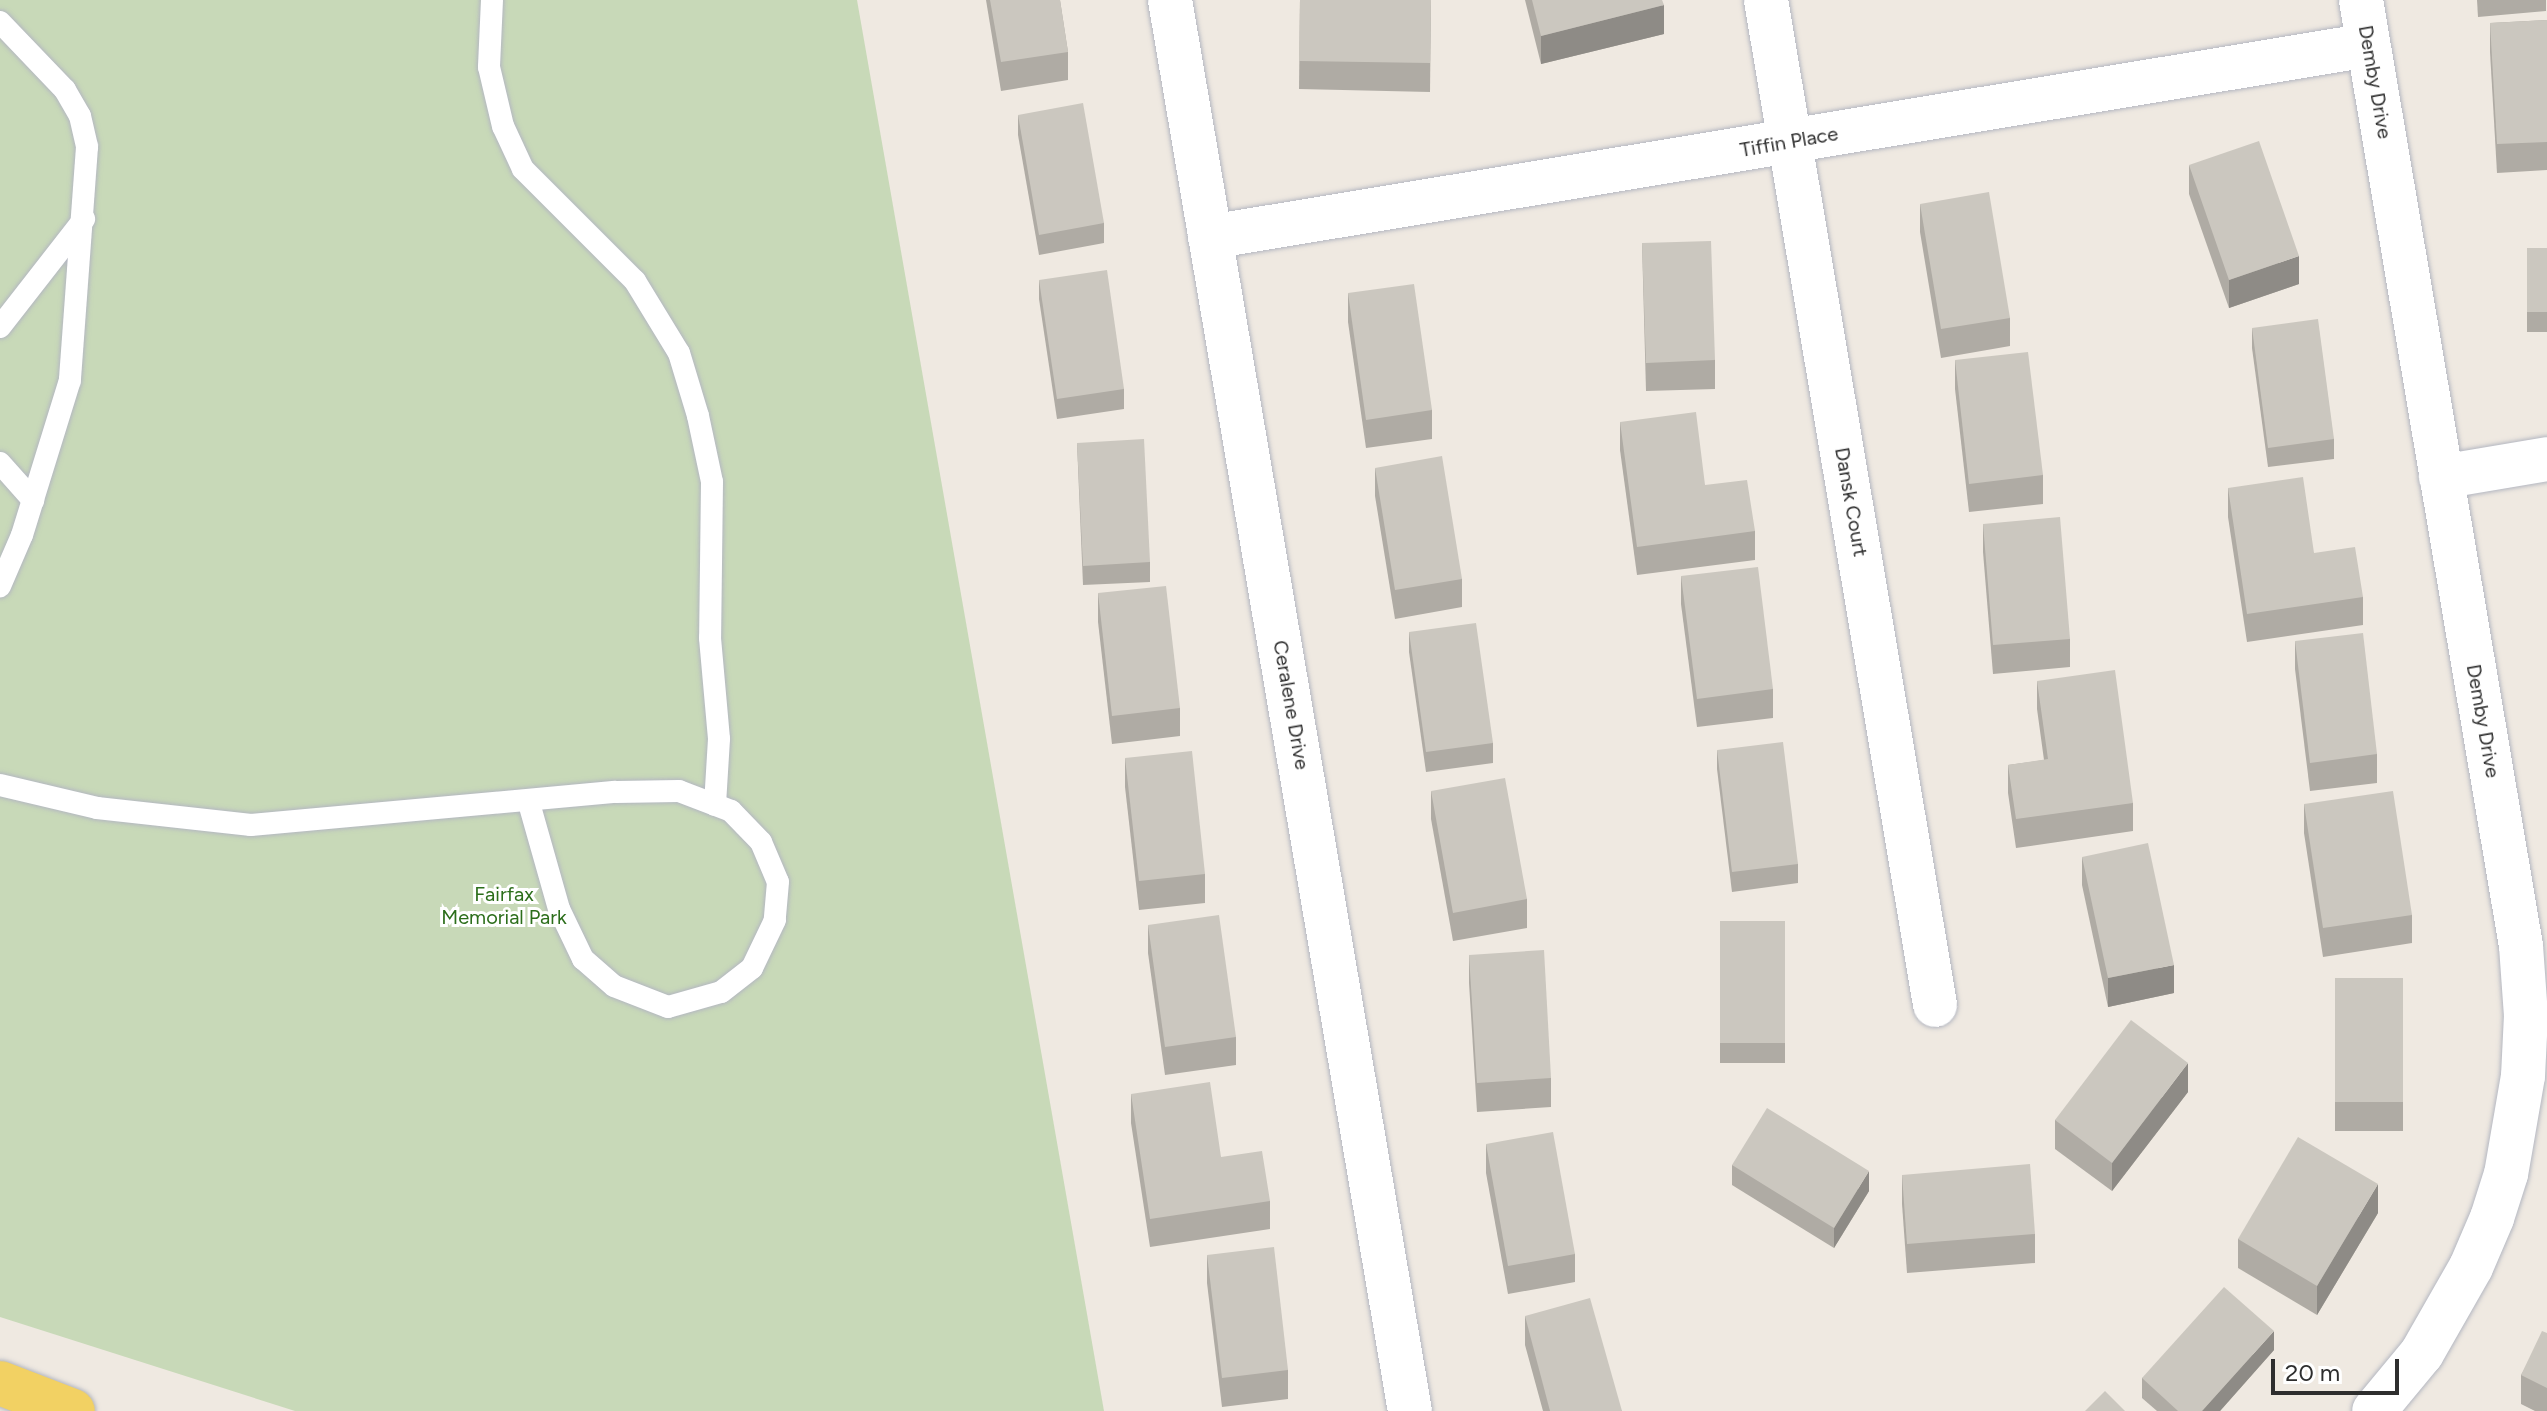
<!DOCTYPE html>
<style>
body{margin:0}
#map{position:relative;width:2547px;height:1411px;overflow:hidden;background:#efe9e1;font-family:Figtree,sans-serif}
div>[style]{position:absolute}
.cemetery>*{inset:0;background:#c8d9b8}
.roads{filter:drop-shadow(0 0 2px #b4b7c1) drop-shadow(0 0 2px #b4b7c1)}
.lane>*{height:22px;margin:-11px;padding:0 11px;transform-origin:11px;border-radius:11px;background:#fff}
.street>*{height:44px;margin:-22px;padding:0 22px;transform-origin:22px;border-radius:22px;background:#fff}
.primary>*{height:44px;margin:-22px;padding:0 22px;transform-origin:22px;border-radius:22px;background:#f2d163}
.wall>*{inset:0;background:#afaba4}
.shaded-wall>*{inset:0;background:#8e8b86}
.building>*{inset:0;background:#cbc7bf}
span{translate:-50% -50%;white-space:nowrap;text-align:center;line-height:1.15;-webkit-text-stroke:6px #fff;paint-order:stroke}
.street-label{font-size:20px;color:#2e2e2e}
.park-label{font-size:20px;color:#2c6e1b}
.scale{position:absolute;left:2271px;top:1359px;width:128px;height:36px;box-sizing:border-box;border:4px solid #2e2e2e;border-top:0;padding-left:10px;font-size:24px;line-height:28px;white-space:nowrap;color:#2e2e2e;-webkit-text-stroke:6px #fff;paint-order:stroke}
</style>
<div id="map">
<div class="cemetery">
<div style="clip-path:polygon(0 0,857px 0,1104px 1411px,295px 1411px,0 1317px)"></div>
</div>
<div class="roads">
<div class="lane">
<div style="left:492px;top:0;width:67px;rotate:92.6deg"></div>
<div style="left:489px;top:67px;width:61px;rotate:76.7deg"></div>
<div style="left:503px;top:126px;width:47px;rotate:65.1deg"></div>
<div style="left:523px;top:169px;width:158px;rotate:45deg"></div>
<div style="left:635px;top:281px;width:84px;rotate:58.6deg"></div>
<div style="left:679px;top:353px;width:66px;rotate:73.2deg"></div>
<div style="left:698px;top:416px;width:67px;rotate:78deg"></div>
<div style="left:712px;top:482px;width:156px;rotate:90.7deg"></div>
<div style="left:710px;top:638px;width:101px;rotate:84.9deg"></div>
<div style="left:719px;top:739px;width:66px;rotate:93.5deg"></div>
<div style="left:0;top:22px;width:94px;rotate:46.3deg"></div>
<div style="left:65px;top:90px;width:30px;rotate:60deg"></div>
<div style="left:80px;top:116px;width:32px;rotate:77deg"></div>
<div style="left:87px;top:147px;width:234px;rotate:94.2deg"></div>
<div style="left:70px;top:380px;width:162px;rotate:107.2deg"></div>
<div style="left:22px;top:535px;width:56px;rotate:113.3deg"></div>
<div style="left:0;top:327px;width:137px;rotate:-52.1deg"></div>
<div style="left:0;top:463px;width:50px;rotate:48.3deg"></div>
<div style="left:0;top:785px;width:100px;rotate:13.3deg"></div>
<div style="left:97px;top:808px;width:155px;rotate:6.3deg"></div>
<div style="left:251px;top:825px;width:366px;rotate:-5.2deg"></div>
<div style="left:616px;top:792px;width:63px;rotate:-0.9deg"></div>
<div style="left:679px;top:791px;width:56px;rotate:21deg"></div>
<div style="left:731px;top:811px;width:43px;rotate:45.9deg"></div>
<div style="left:761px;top:842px;width:43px;rotate:67deg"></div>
<div style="left:778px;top:882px;width:38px;rotate:95deg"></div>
<div style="left:775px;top:920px;width:53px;rotate:115.6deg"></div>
<div style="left:752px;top:968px;width:39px;rotate:142deg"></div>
<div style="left:721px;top:992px;width:55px;rotate:164.2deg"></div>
<div style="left:668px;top:1007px;width:58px;rotate:-158.7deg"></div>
<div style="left:614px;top:986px;width:41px;rotate:-138.9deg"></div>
<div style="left:583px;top:959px;width:55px;rotate:-115.6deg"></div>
<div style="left:559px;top:909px;width:110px;rotate:-105.8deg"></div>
</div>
<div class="street">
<div style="left:1170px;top:0;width:1431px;rotate:80.35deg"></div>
<div style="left:1766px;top:0;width:1019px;rotate:80.45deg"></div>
<div style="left:2361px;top:0;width:959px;rotate:80.4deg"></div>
<div style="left:2521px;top:946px;width:69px;rotate:85.9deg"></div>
<div style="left:2526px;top:1015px;width:61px;rotate:92.8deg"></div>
<div style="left:2523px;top:1076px;width:99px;rotate:99.8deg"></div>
<div style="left:2506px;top:1174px;width:46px;rotate:107.7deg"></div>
<div style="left:2492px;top:1218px;width:53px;rotate:113.2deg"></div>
<div style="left:2471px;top:1267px;width:99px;rotate:119.7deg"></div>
<div style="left:2422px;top:1353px;width:75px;rotate:129.6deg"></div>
<div style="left:1210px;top:237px;width:1174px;rotate:-9.41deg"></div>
<div style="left:2441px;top:477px;width:108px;rotate:-9.6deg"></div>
</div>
<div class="primary">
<div style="left:0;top:1383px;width:78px;rotate:21deg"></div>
</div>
</div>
<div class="wall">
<div style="clip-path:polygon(986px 0,1060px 0,1068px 52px,1068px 80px,1001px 91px)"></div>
<div style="clip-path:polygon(1300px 0,1431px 0,1430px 92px,1299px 89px)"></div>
<div style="clip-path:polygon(1525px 0,1662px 0,1664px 34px,1541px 64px)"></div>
<div style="clip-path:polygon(2477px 0,2546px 0,2546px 11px,2478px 17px)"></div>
<div style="clip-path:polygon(2547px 20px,2547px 170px,2497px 173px,2490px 52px,2490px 23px)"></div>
<div style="clip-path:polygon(1018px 115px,1104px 223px,1104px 243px,1039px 255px,1018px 135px)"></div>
<div style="clip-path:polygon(2189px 165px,2299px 284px,2229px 308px,2189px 194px)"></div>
<div style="clip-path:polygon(1920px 204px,2010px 318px,2010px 346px,1941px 358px,1920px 232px)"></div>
<div style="clip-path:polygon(1642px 243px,1715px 360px,1715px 389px,1646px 391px)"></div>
<div style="clip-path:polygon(2527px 248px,2547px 248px,2547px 332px,2527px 332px)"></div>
<div style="clip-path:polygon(1039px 280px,1124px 389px,1124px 409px,1057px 419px,1039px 299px)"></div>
<div style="clip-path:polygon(1348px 293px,1432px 410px,1432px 439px,1366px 448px,1348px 322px)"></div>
<div style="clip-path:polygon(2252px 328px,2334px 439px,2334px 459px,2268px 467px,2252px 348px)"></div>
<div style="clip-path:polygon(1955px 360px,2043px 475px,2043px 504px,1969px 512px,1955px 389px)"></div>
<div style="clip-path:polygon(1620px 422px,1705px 485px,1755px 531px,1755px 560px,1637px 575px,1620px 450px)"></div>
<div style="clip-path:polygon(1077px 443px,1150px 562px,1150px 582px,1083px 585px)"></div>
<div style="clip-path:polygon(1375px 468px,1462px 579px,1462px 607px,1395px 619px,1375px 496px)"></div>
<div style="clip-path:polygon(2228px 488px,2314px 553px,2363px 597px,2363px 625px,2247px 642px,2228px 517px)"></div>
<div style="clip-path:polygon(1983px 524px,2070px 639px,2070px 667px,1993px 674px,1983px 552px)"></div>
<div style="clip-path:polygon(1681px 576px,1773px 689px,1773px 718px,1697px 727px,1681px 604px)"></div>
<div style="clip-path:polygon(1098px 593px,1180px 708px,1180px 736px,1112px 744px,1098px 622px)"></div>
<div style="clip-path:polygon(1409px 632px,1493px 743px,1493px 763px,1426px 772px,1409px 652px)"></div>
<div style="clip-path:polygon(2295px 641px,2377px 754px,2377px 783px,2310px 791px,2295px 669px)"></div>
<div style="clip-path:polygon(2037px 681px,2133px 803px,2133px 831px,2016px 848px,2008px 793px,2008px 765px,2044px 760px,2037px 709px)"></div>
<div style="clip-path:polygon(1717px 750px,1798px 864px,1798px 883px,1732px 892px,1717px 769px)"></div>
<div style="clip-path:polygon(1125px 758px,1205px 874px,1205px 903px,1139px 910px,1125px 787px)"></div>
<div style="clip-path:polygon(1431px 791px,1527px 899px,1527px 928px,1453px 941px,1431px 819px)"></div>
<div style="clip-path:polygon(2304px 804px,2412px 915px,2412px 943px,2323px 957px,2304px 833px)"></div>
<div style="clip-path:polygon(2082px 857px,2174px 993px,2108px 1007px,2082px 885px)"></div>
<div style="clip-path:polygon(1720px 921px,1785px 921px,1785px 1063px,1720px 1063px)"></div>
<div style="clip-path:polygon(1148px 925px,1236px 1037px,1236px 1065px,1165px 1075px,1148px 953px)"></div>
<div style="clip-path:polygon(1469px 955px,1551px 1078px,1551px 1107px,1477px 1112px,1469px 983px)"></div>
<div style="clip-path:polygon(2335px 978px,2403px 978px,2403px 1131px,2335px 1131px)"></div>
<div style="clip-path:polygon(2188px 1092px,2112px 1191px,2055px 1149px,2055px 1120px)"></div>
<div style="clip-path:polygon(1131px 1094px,1221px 1157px,1270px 1201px,1270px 1229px,1150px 1247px,1131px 1123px)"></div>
<div style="clip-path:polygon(1486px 1144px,1575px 1254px,1575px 1282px,1508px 1294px,1486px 1173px)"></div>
<div style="clip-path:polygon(1732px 1165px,1869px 1191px,1834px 1248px,1732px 1185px)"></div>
<div style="clip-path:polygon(1902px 1175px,2035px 1234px,2035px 1263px,1907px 1273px,1902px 1204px)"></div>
<div style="clip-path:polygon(2378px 1213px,2317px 1315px,2238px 1268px,2238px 1239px)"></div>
<div style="clip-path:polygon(1207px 1255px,1288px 1370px,1288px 1399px,1222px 1407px,1207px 1283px)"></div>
<div style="clip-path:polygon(1525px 1316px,1622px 1411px,1543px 1411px,1525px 1345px)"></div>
<div style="clip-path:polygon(2547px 1333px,2547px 1411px,2535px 1411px,2521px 1404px,2521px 1375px)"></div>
<div style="clip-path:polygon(2274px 1350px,2220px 1411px,2157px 1411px,2142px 1398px,2142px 1378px)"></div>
</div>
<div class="shaded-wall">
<div style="clip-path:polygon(1664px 5px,1664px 34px,1541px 64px,1541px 36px)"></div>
<div style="clip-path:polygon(2299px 256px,2299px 284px,2229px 308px,2229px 280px)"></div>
<div style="clip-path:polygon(2174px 965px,2174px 993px,2108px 1007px,2108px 978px)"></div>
<div style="clip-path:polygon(2188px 1063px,2188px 1092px,2112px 1191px,2112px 1163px)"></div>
<div style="clip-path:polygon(1869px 1171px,1869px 1191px,1834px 1248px,1834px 1228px)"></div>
<div style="clip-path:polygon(2378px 1184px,2378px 1213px,2317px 1315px,2317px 1286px)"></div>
<div style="clip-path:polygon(2274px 1331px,2274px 1350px,2220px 1411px,2202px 1411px)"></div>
</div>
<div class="building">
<div style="clip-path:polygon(990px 0,1060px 0,1068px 52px,1001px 62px)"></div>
<div style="clip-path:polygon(1300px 0,1431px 0,1430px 63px,1299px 61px)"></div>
<div style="clip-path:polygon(1532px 0,1662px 0,1664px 5px,1541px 36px)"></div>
<div style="clip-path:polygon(2547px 20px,2547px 142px,2497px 144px,2490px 23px)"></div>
<div style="clip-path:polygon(1083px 103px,1104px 223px,1039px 235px,1018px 115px)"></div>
<div style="clip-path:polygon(2259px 141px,2299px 256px,2229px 280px,2189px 165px)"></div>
<div style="clip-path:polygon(1989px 192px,2010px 318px,1941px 329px,1920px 204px)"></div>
<div style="clip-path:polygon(1711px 241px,1715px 360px,1646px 363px,1642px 243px)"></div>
<div style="clip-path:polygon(2527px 248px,2547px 248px,2547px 312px,2527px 312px)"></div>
<div style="clip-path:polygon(1107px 270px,1124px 389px,1057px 399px,1039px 280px)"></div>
<div style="clip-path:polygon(1414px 284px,1432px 410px,1366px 420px,1348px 293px)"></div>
<div style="clip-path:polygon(2318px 319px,2334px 439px,2268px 448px,2252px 328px)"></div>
<div style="clip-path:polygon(2028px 352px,2043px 475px,1969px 484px,1955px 360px)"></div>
<div style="clip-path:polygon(1696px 412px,1705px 485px,1747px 480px,1755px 531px,1637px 547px,1620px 422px)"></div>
<div style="clip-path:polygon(1144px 439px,1150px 562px,1083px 566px,1077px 443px)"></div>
<div style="clip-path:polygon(1442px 456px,1462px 579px,1395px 590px,1375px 468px)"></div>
<div style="clip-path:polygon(2303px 477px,2314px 553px,2355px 547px,2363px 597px,2247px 614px,2228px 488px)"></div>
<div style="clip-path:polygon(2060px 517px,2070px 639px,1993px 645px,1983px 524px)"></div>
<div style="clip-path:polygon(1758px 567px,1773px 689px,1697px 699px,1681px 576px)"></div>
<div style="clip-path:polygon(1166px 586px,1180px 708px,1112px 716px,1098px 593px)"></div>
<div style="clip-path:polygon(1476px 623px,1493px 743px,1426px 752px,1409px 632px)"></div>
<div style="clip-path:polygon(2363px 633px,2377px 754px,2310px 763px,2295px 641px)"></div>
<div style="clip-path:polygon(2115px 670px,2133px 803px,2016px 819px,2008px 765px,2048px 759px,2037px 681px)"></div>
<div style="clip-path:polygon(1783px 742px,1798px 864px,1732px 872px,1717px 750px)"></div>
<div style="clip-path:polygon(1192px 751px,1205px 874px,1139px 881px,1125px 758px)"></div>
<div style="clip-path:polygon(1505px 778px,1527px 899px,1453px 913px,1431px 791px)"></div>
<div style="clip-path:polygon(2393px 791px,2412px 915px,2323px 928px,2304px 804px)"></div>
<div style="clip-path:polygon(2148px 843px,2174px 965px,2108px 978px,2082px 857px)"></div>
<div style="clip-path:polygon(1219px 915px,1236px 1037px,1165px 1047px,1148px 925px)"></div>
<div style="clip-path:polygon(1720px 921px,1785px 921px,1785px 1043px,1720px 1043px)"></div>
<div style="clip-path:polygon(1544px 950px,1551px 1078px,1477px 1083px,1469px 955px)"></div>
<div style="clip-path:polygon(2335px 978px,2403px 978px,2403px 1102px,2335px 1102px)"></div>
<div style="clip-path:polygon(2131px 1020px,2188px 1063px,2112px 1163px,2055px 1120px)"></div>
<div style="clip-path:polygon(1210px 1082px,1221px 1157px,1262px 1151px,1270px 1201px,1150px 1219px,1131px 1094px)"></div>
<div style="clip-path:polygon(1767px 1108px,1869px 1171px,1834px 1228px,1732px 1165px)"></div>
<div style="clip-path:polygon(1553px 1132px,1575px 1254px,1508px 1266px,1486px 1144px)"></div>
<div style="clip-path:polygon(2298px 1137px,2378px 1184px,2317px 1286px,2238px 1239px)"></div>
<div style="clip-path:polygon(2030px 1164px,2035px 1234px,1907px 1244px,1902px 1175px)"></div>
<div style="clip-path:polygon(1274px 1247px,1288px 1370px,1222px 1378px,1207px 1255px)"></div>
<div style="clip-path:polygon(2224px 1287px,2274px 1331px,2202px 1411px,2178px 1411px,2142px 1378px)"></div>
<div style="clip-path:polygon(1590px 1298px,1622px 1411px,1550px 1411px,1525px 1316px)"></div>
<div style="clip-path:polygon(2542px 1331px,2547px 1333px,2547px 1388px,2521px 1375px)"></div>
<div style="clip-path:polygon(2105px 1391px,2125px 1411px,2085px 1411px)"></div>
</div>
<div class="street-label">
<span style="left:2375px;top:82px;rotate:80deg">Demby Drive</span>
<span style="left:1789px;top:142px;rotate:-10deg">Tiffin Place</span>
<span style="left:1851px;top:502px;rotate:80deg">Dansk Court</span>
<span style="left:1291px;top:705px;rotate:80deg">Ceralene Drive</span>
<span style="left:2483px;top:721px;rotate:80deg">Demby Drive</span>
</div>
<div class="park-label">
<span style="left:504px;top:906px">Fairfax<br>Memorial Park</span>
</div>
<div class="scale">20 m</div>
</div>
